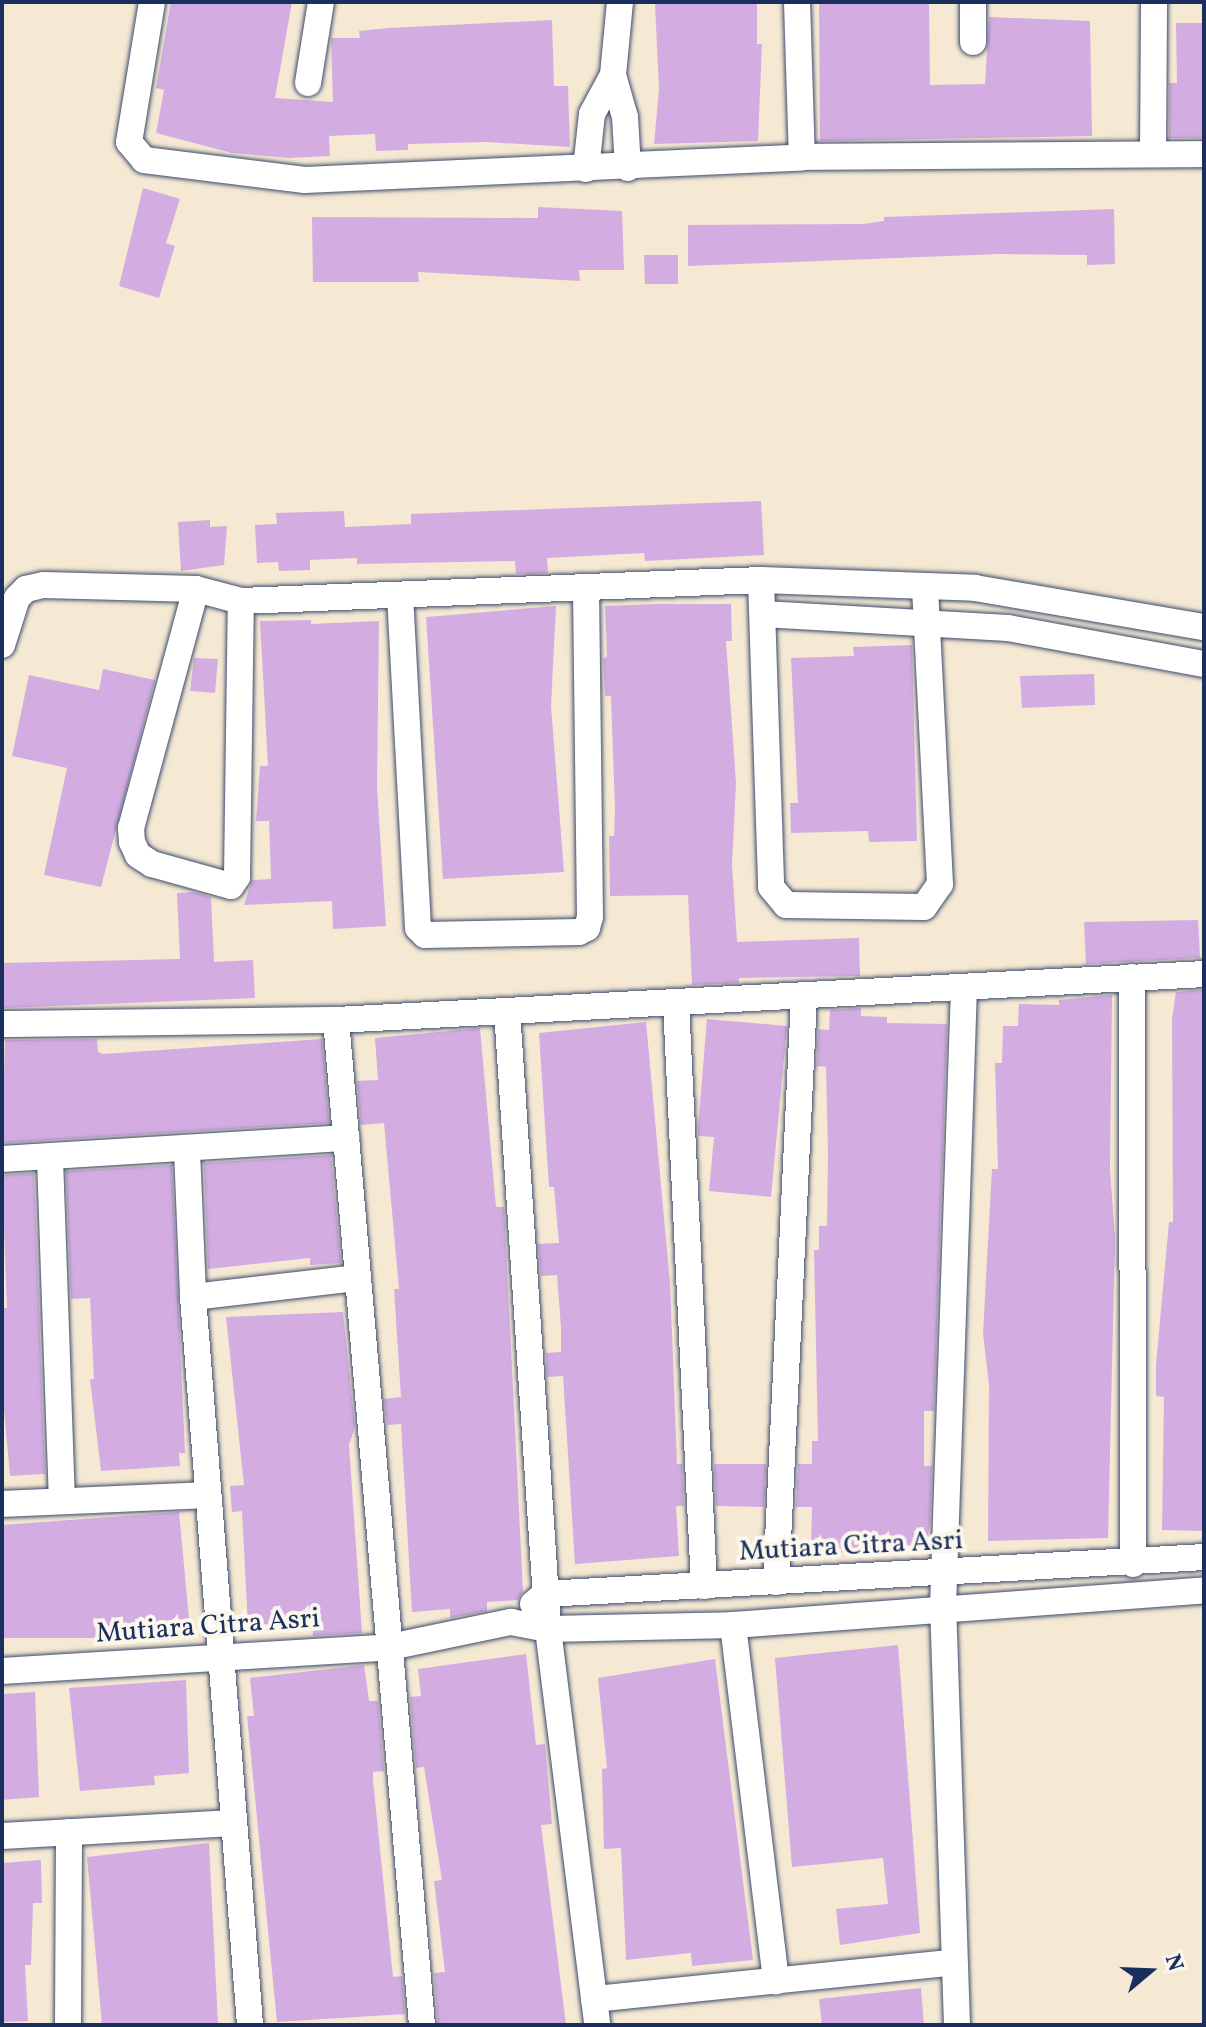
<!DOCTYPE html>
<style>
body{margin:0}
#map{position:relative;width:1206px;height:2027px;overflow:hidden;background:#f5e9d3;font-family:Vollkorn,serif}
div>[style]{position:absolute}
.building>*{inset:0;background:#d3ade2}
.roads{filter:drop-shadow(0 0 2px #3c4b70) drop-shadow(0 0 2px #3c4b70)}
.street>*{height:26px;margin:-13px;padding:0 13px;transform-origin:13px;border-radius:13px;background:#fff}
span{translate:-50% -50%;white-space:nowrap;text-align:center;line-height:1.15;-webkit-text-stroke:8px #fbf7ec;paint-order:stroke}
.street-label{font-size:28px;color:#1b2f5e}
.frame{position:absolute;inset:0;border:4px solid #1b2f5e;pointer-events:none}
.north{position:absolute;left:1110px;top:1931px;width:80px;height:80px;-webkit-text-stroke:6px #fbf7ec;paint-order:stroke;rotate:71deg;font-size:22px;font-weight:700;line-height:32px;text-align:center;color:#1b2f5e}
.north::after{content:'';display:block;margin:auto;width:28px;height:36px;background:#1b2f5e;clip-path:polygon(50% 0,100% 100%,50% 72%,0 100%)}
</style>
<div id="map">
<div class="building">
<div style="clip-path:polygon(171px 2px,292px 2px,275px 98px,333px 102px,331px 38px,360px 38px,359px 31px,389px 28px,552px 20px,554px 86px,568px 86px,570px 147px,486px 142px,408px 144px,408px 150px,376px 151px,375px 134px,329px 136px,330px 156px,289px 158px,232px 153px,156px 133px,164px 90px,156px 88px)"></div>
<div style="clip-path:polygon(757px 2px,757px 44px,762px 44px,758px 141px,654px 144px,659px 89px,655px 3px)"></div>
<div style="clip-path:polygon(819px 2px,929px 2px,930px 85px,985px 84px,989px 17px,1090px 21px,1092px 136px,820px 141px)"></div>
<div style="clip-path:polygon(1176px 23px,1204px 23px,1204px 138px,1169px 138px,1169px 83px,1177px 83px)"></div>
<div style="clip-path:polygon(143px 188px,180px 199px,166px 243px,175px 246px,159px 298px,119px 286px)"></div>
<div style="clip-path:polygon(538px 207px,622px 211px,624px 270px,579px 270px,580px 281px,418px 272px,419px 282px,313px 282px,312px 217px,538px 218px)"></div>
<div style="clip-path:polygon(1114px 209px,1115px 264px,1087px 265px,1087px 255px,999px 254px,688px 266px,688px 225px,863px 224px,884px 221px,884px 217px)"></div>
<div style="clip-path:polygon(644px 255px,678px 255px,678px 284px,645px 284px)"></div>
<div style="clip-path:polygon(761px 501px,764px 555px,645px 561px,644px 553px,547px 558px,548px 573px,516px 574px,515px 561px,357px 564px,357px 558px,310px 560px,310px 570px,279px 571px,278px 562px,257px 563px,255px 525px,277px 524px,276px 513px,344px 511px,345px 527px,411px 524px,411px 514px)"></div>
<div style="clip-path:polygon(210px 520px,210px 527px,227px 526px,224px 565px,181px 571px,178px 522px)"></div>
<div style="clip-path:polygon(657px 604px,731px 604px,732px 641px,726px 641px,736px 783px,732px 864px,737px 942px,859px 938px,860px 976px,739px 978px,739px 983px,692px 985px,688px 895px,610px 896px,609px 836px,614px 836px,615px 810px,611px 696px,605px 696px,603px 659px,607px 656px,605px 606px)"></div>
<div style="clip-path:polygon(556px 606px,551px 706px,564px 872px,443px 879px,426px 617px)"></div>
<div style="clip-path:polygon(311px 620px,311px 624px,379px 621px,377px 788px,386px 926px,333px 929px,332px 901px,244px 905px,252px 880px,271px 879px,269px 821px,256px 821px,260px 766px,268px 766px,260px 621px)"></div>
<div style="clip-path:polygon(912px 645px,917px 841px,869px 842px,868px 831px,791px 833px,790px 803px,798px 803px,791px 658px,854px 656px,853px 647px)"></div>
<div style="clip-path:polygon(194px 658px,218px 659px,215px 693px,190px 691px)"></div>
<div style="clip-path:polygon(103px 669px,155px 680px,101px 887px,44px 875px,67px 768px,12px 756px,29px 675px,99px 690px)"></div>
<div style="clip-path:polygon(1094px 674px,1095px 705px,1022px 708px,1020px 676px)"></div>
<div style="clip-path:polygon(194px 892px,211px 897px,214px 962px,253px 960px,255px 998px,3px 1008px,2px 963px,180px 959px,177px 893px)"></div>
<div style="clip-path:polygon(1198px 920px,1200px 958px,1086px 964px,1084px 922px)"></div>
<div style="clip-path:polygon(1204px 990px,1204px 1531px,1162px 1530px,1164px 1397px,1156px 1396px,1156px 1365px,1169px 1222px,1173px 1222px,1172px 1019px,1176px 992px)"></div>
<div style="clip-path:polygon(1112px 995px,1110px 1169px,1115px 1239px,1108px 1538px,988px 1541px,989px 1385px,983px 1333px,992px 1169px,998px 1169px,995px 1063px,1002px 1063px,1003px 1026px,1018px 1026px,1019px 1004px,1059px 1005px,1059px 1000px)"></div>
<div style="clip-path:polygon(861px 1008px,861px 1016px,887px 1017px,887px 1023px,947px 1024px,934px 1411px,924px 1411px,924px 1466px,932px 1466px,930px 1523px,926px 1546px,873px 1545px,873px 1554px,811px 1551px,812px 1507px,796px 1507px,798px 1464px,812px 1464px,812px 1441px,818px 1441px,814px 1250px,819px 1250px,819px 1226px,827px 1226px,828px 1153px,826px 1067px,817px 1066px,818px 1029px,829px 1030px,830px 1010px)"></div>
<div style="clip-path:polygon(707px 1019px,787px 1026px,771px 1197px,709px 1191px,714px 1137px,698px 1136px,698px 1128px)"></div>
<div style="clip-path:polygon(646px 1022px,670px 1283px,677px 1464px,682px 1464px,684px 1506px,676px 1506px,679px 1556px,575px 1564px,563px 1376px,547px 1377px,546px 1353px,561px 1352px,561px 1328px,557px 1275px,541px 1276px,538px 1244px,559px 1243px,554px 1187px,549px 1187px,539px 1033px)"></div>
<div style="clip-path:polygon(480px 1028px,496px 1207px,504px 1207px,523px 1591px,518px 1600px,487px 1602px,487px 1611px,450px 1618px,450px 1609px,412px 1612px,401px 1424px,387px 1425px,384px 1399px,401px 1397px,394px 1289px,399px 1289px,384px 1123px,361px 1125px,357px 1081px,378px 1080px,375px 1038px)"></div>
<div style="clip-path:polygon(97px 1039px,98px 1052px,103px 1054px,322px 1039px,329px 1123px,2px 1143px,5px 1040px)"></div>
<div style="clip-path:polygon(331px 1155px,341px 1263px,310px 1265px,310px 1258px,208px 1269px,204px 1163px)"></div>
<div style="clip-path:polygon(172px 1165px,185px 1453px,179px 1453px,180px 1466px,101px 1471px,90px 1379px,94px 1379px,90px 1298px,71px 1299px,66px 1171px)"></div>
<div style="clip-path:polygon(34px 1173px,45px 1474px,10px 1476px,2px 1387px,2px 1308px,7px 1308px,2px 1175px)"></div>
<div style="clip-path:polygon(343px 1312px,355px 1427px,349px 1445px,362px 1633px,313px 1636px,312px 1621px,248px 1626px,242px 1511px,232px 1512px,230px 1486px,244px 1485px,226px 1317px)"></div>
<div style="clip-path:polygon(714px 1464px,766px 1464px,764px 1507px,716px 1506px)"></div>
<div style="clip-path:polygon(179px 1512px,189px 1619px,138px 1623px,138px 1631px,111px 1633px,112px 1638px,2px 1638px,2px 1525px)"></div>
<div style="clip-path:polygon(898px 1645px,920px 1933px,840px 1945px,836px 1909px,888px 1904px,883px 1858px,792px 1867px,775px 1658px)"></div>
<div style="clip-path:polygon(526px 1654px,536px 1745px,545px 1744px,552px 1824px,541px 1825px,566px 2025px,438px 2025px,434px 1973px,445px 1972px,434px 1881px,442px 1880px,424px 1767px,416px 1768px,410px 1697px,421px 1696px,418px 1669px)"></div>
<div style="clip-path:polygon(715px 1659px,753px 1960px,692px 1966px,691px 1953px,626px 1960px,621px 1848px,604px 1849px,602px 1769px,607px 1768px,598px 1678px)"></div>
<div style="clip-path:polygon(364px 1665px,369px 1701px,378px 1701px,384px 1771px,373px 1772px,373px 1780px,393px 1977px,402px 1976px,405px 2014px,277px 2022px,247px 1716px,254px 1716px,250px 1678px)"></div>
<div style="clip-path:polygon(186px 1680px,189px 1773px,154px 1776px,155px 1785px,80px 1791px,69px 1688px)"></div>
<div style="clip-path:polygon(35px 1692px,39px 1797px,2px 1800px,2px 1694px)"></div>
<div style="clip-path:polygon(209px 1843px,218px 2025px,102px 2025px,87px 1857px)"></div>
<div style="clip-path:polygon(41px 1860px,42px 1903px,33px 1903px,31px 1965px,25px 1965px,28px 2021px,2px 2022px,2px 1863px)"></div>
<div style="clip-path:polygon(921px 1988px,924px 2025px,822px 2025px,819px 1999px)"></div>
</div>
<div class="roads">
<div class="street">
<div style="left:152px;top:2px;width:142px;rotate:99.3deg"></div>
<div style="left:129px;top:142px;width:23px;rotate:50deg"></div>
<div style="left:144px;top:160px;width:162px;rotate:7.1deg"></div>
<div style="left:305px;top:180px;width:498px;rotate:-2.6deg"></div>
<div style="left:802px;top:157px;width:402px;rotate:-0.4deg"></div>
<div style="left:620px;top:2px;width:73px;rotate:95.5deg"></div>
<div style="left:613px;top:75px;width:44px;rotate:74.1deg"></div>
<div style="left:625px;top:117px;width:51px;rotate:86.6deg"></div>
<div style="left:797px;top:2px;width:155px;rotate:88.2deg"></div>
<div style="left:973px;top:2px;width:40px;rotate:90deg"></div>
<div style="left:308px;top:83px;width:82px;rotate:-80.9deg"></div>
<div style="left:1153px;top:152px;width:150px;rotate:-89.6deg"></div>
<div style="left:586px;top:169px;width:55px;rotate:-83.8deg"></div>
<div style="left:592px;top:114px;width:44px;rotate:-61.7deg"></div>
<div style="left:761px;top:580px;width:214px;rotate:2.1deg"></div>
<div style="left:975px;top:588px;width:232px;rotate:9.7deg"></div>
<div style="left:196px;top:589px;width:248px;rotate:105.2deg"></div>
<div style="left:131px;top:828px;width:14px;rotate:86deg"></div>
<div style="left:132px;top:842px;width:14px;rotate:65deg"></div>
<div style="left:138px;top:855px;width:17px;rotate:33deg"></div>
<div style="left:152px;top:864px;width:82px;rotate:15.6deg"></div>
<div style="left:231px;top:886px;width:11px;rotate:-56deg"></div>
<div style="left:237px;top:877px;width:276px;rotate:-89.2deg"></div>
<div style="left:400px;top:595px;width:333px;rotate:86.9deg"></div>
<div style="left:418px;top:928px;width:10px;rotate:45deg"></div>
<div style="left:425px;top:935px;width:154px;rotate:-1.1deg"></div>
<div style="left:579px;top:932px;width:9px;rotate:-27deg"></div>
<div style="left:587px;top:928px;width:11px;rotate:-75deg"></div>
<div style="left:590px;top:917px;width:330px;rotate:-90.7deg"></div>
<div style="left:763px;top:614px;width:245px;rotate:3.3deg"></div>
<div style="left:1008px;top:628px;width:199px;rotate:10.4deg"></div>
<div style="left:2px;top:645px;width:49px;rotate:-72.3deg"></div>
<div style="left:17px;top:598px;width:13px;rotate:-45deg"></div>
<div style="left:26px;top:589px;width:18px;rotate:-13deg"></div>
<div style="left:44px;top:585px;width:152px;rotate:1.5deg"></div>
<div style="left:196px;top:589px;width:47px;rotate:14.9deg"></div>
<div style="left:241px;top:601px;width:520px;rotate:-2.31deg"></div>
<div style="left:761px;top:580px;width:307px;rotate:88.1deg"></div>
<div style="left:771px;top:887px;width:23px;rotate:50deg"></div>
<div style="left:786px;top:905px;width:138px;rotate:0.8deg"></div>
<div style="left:924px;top:907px;width:28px;rotate:-55deg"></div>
<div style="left:940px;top:884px;width:298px;rotate:-92.9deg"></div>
<div style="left:1132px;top:977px;width:587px;rotate:89.9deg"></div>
<div style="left:676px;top:1003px;width:584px;rotate:87.25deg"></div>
<div style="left:507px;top:1011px;width:619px;rotate:86.2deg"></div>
<div style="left:548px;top:1629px;width:399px;rotate:82.9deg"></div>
<div style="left:336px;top:1020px;width:1009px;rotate:85.11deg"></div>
<div style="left:2px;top:1024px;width:334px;rotate:-0.7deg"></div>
<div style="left:336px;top:1020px;width:869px;rotate:-3.03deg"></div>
<div style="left:187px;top:1151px;width:146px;rotate:87.6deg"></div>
<div style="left:193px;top:1297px;width:730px;rotate:85.52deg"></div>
<div style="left:2px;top:1159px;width:345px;rotate:-3.5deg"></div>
<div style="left:50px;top:1159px;width:342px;rotate:88deg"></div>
<div style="left:193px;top:1297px;width:166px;rotate:-6.6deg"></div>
<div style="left:2px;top:1504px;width:206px;rotate:-2.5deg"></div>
<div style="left:776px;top:1582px;width:587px;rotate:-87.26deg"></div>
<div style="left:533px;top:1604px;width:16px;rotate:-40deg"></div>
<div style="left:545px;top:1594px;width:660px;rotate:-3.21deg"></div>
<div style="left:733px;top:1625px;width:359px;rotate:83.1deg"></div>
<div style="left:2px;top:1671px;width:389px;rotate:-3.5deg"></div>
<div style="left:390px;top:1647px;width:124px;rotate:-11.7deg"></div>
<div style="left:511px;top:1622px;width:38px;rotate:11deg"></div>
<div style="left:548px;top:1629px;width:185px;rotate:-1.2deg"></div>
<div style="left:733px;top:1625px;width:472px;rotate:-4.2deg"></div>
<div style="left:2px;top:1836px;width:232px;rotate:-3.2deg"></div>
<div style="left:594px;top:1999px;width:359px;rotate:-5.8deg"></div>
<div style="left:68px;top:2025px;width:193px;rotate:-89.7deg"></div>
<div style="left:957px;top:2025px;width:418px;rotate:-91.9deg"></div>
<div style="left:943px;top:1607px;width:620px;rotate:-88.06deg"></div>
</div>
</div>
<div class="street-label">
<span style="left:851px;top:1547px;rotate:-3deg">Mutiara Citra Asri</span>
<span style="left:208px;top:1627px;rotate:-4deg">Mutiara Citra Asri</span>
</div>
<div class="frame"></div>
<div class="north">N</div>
</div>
